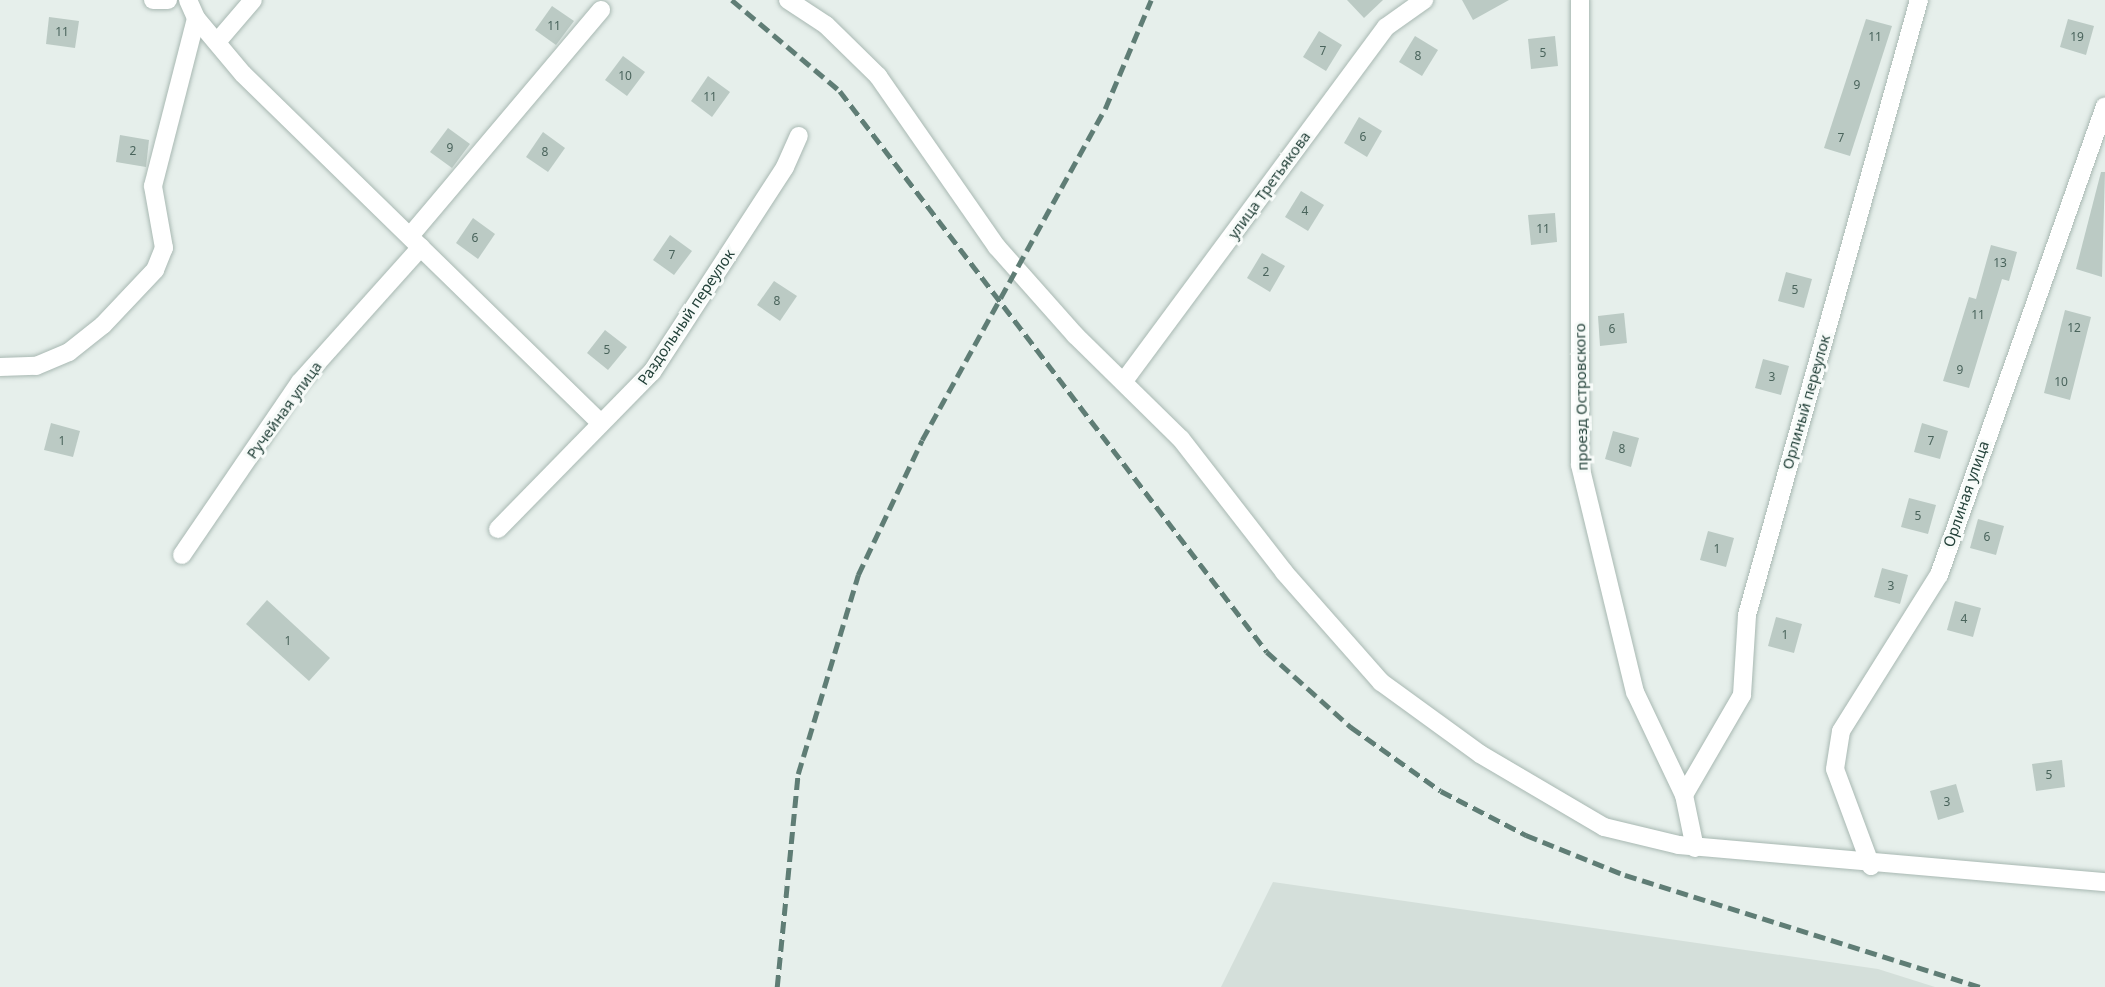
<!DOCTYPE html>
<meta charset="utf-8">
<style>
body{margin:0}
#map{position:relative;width:2105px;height:987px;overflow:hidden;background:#e6efeb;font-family:"Noto Sans",sans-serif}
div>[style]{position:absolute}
.built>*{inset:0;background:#d4dfda}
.building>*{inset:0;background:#bbcac4}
.roads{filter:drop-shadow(0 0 2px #a8b8b2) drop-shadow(0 0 2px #a8b8b2)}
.street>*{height:18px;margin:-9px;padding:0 9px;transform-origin:9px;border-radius:9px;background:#fff}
.rail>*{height:4.5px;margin-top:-2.25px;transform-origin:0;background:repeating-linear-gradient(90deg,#5f7d75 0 12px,transparent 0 18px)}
span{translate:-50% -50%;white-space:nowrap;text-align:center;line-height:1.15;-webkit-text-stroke:6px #f7fbf9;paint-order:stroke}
.number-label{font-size:12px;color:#4a645c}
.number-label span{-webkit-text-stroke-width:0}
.street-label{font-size:15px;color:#24423a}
</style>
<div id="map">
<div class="built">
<div style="clip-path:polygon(1273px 882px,1878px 969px,1935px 987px,1221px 987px)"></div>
</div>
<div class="building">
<div style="clip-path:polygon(1347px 0,1383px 0,1364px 18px)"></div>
<div style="clip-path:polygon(1462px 0,1509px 0,1473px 20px)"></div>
<div style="clip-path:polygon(552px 6px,574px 21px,556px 45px,535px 30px)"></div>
<div style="clip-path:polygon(49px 17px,79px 21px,75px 48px,46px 44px)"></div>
<div style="clip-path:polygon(1866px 19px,1892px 26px,1850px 156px,1824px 148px)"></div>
<div style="clip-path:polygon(2068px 19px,2094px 26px,2086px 55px,2060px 47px)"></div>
<div style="clip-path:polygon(1319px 31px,1342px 45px,1326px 71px,1303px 57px)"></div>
<div style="clip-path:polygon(1415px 36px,1438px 50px,1422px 76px,1399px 62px)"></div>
<div style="clip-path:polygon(1555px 36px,1558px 66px,1531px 69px,1528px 39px)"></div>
<div style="clip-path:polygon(623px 56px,645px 72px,627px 96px,605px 80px)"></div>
<div style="clip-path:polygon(708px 76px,730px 92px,712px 117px,691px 101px)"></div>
<div style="clip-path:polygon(1359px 117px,1382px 131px,1367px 157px,1344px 143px)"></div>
<div style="clip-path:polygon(448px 128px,470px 144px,452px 168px,430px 152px)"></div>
<div style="clip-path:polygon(543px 132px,565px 148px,548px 172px,526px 157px)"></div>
<div style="clip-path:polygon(120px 135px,149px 140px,146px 167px,116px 162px)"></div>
<div style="clip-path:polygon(2101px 172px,2105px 172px,2102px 277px,2076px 269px)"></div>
<div style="clip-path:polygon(1301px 191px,1324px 205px,1308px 231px,1285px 217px)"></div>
<div style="clip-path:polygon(1555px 213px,1557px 242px,1531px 245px,1528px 215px)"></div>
<div style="clip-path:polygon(473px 218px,495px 234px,478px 259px,456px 243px)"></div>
<div style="clip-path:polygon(670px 235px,692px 251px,674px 275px,653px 260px)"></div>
<div style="clip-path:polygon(1991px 245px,2017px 252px,2009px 281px,2002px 279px,1969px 388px,1943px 381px,1969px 297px,1976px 299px)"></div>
<div style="clip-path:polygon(1262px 253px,1285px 266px,1270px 292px,1247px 278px)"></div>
<div style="clip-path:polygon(1786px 272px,1812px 279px,1804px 308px,1778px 301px)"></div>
<div style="clip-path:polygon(774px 281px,797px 296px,780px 321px,757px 305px)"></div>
<div style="clip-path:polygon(2065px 310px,2091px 317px,2070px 400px,2044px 393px)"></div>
<div style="clip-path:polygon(1624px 313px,1627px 343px,1600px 346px,1598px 316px)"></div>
<div style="clip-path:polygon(605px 330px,627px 347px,608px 370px,587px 353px)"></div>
<div style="clip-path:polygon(1763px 359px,1789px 366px,1781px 395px,1755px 388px)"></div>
<div style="clip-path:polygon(51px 423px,80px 431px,73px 457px,44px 450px)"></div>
<div style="clip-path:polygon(1922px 423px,1948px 431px,1940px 459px,1914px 452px)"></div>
<div style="clip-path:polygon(1613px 431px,1639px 438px,1631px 467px,1605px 459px)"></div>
<div style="clip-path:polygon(1909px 498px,1936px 505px,1928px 534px,1901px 527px)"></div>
<div style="clip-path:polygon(1978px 519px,2004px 526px,1996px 555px,1970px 548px)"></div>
<div style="clip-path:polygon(1708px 531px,1734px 538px,1726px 567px,1700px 560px)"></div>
<div style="clip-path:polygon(1882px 568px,1908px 575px,1900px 604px,1874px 597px)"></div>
<div style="clip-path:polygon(267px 600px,330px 658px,309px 681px,246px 624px)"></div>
<div style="clip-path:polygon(1955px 601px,1981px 608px,1973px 637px,1947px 630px)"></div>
<div style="clip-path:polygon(1776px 617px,1802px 624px,1794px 653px,1768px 646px)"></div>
<div style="clip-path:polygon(2062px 760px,2065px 787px,2036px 791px,2032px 764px)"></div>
<div style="clip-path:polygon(1956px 784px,1964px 812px,1938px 820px,1930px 791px)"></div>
</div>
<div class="roads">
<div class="street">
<div style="left:153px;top:0;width:15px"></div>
<div style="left:188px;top:0;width:20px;rotate:66deg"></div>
<div style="left:196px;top:18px;width:73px;rotate:50deg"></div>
<div style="left:243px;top:74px;width:500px;rotate:44.3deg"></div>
<div style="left:788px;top:0;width:45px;rotate:33.3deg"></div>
<div style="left:826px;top:25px;width:73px;rotate:44.4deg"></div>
<div style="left:878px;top:76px;width:208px;rotate:55.2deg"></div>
<div style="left:997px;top:247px;width:118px;rotate:48.4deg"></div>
<div style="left:1075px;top:335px;width:148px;rotate:44.5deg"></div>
<div style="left:1181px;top:439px;width:168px;rotate:52.2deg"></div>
<div style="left:1284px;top:572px;width:147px;rotate:48.6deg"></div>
<div style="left:1381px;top:682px;width:122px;rotate:36deg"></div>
<div style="left:1480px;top:754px;width:144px;rotate:30.5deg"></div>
<div style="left:1604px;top:827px;width:77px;rotate:13.5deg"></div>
<div style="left:1679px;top:845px;width:428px;rotate:5deg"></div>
<div style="left:1580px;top:0;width:465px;rotate:90deg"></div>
<div style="left:1580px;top:465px;width:234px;rotate:76.4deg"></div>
<div style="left:1635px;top:692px;width:114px;rotate:64.6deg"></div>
<div style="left:1684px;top:795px;width:54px;rotate:78.3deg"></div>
<div style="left:217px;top:42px;width:55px;rotate:-49.4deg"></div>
<div style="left:410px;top:236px;width:296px;rotate:-49.8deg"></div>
<div style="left:0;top:367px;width:36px;rotate:-2deg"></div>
<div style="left:36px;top:366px;width:36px;rotate:-23deg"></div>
<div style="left:69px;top:352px;width:43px;rotate:-38.5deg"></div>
<div style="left:103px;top:325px;width:76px;rotate:-46.6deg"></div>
<div style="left:155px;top:270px;width:24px;rotate:-68deg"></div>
<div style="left:164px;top:248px;width:63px;rotate:-100.1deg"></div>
<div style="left:153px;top:186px;width:173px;rotate:-75.6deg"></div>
<div style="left:1124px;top:381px;width:440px;rotate:-53.5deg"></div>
<div style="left:1386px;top:27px;width:47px;rotate:-35.4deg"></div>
<div style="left:498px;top:529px;width:220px;rotate:-45.6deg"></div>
<div style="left:652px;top:372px;width:244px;rotate:-57deg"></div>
<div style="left:785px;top:167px;width:34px;rotate:-66deg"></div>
<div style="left:182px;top:555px;width:209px;rotate:-55.7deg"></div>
<div style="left:300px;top:382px;width:181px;rotate:-48.1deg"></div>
<div style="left:1684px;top:795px;width:116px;rotate:-59.9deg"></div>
<div style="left:1742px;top:695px;width:80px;rotate:-86.4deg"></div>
<div style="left:1747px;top:615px;width:639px;rotate:-74.38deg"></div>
<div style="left:1871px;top:866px;width:103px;rotate:-110.4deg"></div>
<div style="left:1835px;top:769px;width:38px;rotate:-81deg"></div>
<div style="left:1841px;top:731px;width:184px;rotate:-57.9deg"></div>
<div style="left:1939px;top:575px;width:497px;rotate:-70.5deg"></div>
</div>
</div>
<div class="rail">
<div style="left:732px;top:0;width:141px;rotate:40.1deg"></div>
<div style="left:840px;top:91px;width:705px;rotate:52.72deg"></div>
<div style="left:1267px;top:652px;width:113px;rotate:41.8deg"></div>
<div style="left:1351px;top:727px;width:110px;rotate:35.4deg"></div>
<div style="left:1441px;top:791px;width:96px;rotate:27.4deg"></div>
<div style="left:1526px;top:835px;width:107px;rotate:22deg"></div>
<div style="left:1625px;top:875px;width:373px;rotate:17.5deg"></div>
<div style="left:777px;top:987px;width:214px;rotate:-84.4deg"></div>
<div style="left:798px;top:774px;width:208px;rotate:-73.2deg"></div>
<div style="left:858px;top:575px;width:149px;rotate:-64.6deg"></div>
<div style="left:922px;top:440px;width:378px;rotate:-61.1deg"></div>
<div style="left:1105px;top:109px;width:118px;rotate:-67.1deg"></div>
</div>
<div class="number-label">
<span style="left:554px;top:26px">11</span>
<span style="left:62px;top:32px">11</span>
<span style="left:1875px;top:37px">11</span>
<span style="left:2077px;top:37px">19</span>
<span style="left:1323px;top:51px">7</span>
<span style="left:1543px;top:53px">5</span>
<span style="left:1418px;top:56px">8</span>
<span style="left:625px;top:76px">10</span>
<span style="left:1857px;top:85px">9</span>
<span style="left:710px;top:97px">11</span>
<span style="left:1363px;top:137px">6</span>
<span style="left:1841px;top:138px">7</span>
<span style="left:450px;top:148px">9</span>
<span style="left:133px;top:151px">2</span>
<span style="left:545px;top:152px">8</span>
<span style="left:1305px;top:211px">4</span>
<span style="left:1543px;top:229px">11</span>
<span style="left:475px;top:238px">6</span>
<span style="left:672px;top:255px">7</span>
<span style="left:2000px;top:263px">13</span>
<span style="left:1266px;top:272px">2</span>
<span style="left:1795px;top:290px">5</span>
<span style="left:777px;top:301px">8</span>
<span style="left:1978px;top:315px">11</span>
<span style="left:2074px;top:328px">12</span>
<span style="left:1612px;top:329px">6</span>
<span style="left:607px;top:350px">5</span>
<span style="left:1960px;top:370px">9</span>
<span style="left:1772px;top:377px">3</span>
<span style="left:2061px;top:382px">10</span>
<span style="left:62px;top:441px">1</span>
<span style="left:1931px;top:441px">7</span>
<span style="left:1622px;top:449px">8</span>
<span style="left:1918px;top:516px">5</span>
<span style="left:1987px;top:537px">6</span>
<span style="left:1717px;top:549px">1</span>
<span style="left:1891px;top:586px">3</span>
<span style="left:1964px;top:619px">4</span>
<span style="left:1785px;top:635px">1</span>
<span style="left:288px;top:641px">1</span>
<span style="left:2049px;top:775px">5</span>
<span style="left:1947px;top:802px">3</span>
</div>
<div class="street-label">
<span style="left:1269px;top:185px;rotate:-54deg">улица Третьякова</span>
<span style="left:686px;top:317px;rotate:-56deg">Раздольный переулок</span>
<span style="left:1581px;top:397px;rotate:-91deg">проезд Островского</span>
<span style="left:1806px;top:402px;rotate:-74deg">Орлиный переулок</span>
<span style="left:284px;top:410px;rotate:-54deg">Ручейная улица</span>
<span style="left:1966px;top:494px;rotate:-71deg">Орлиная улица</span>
</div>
</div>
